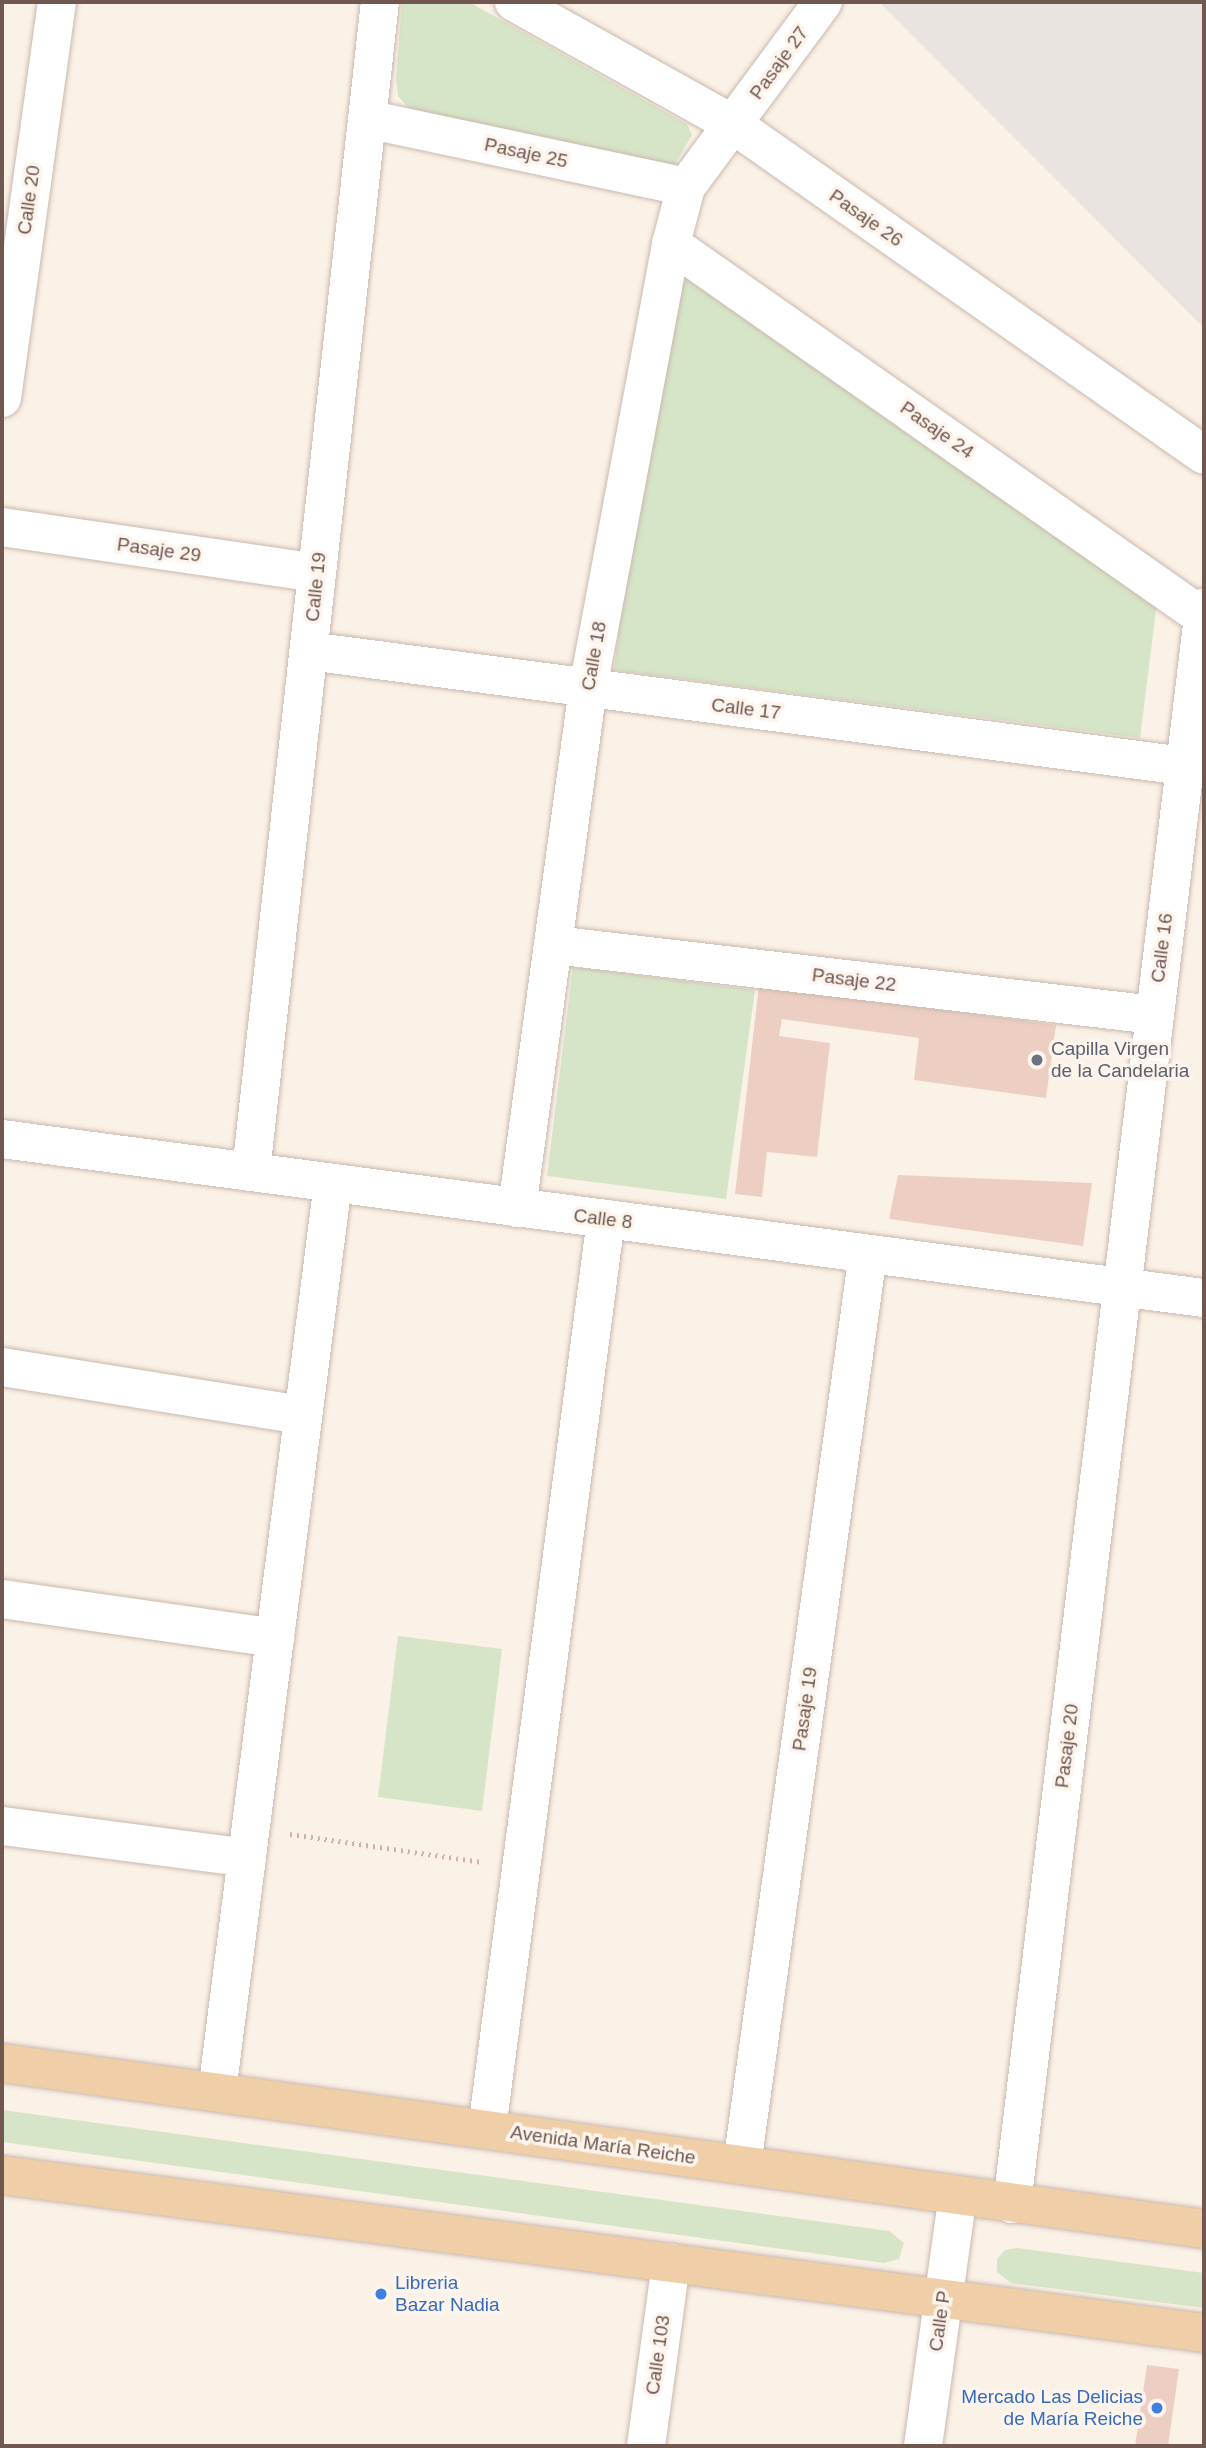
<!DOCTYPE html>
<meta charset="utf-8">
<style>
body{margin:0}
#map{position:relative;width:1206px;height:2448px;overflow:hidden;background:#faf1e7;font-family:Arial,sans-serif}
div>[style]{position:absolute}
.industrial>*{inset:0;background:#eae4e0}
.green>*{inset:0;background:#d6e5c7}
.building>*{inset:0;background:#eccfc2}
.path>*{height:4.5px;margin-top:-2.25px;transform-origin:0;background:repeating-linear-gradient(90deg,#d0b2a5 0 2px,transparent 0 7px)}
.roads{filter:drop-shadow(0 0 2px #cab8ae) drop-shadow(0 0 2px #cab8ae)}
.minor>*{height:38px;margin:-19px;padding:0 19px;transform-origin:19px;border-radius:19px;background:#fff}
.major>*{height:38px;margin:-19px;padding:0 19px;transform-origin:19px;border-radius:19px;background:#f0cea8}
.dots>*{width:19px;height:19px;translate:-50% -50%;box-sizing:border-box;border:4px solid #fdf5ed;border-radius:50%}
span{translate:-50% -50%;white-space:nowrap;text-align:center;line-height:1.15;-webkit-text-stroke:7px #fdf5ed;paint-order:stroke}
.street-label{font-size:19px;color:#70574f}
.worship-label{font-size:19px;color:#5b616d}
.left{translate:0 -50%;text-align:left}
.shop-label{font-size:19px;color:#366cbe}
.right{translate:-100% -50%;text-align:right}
.frame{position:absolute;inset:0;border:4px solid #70574f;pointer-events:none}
</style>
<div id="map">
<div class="industrial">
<div style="clip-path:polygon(879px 2px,1204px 2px,1204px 328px)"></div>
</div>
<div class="green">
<div style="clip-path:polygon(402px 2px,469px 2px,687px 124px,692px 135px,672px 169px,415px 115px,398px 96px,396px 78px)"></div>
<div style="clip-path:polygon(665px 264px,1157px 602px,1140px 738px,614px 670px)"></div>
<div style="clip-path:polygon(573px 967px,755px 990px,726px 1199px,547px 1176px)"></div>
<div style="clip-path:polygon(398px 1636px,502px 1649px,482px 1811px,378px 1797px)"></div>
<div style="clip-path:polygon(2px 2110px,889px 2231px,904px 2243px,899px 2259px,884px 2263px,2px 2142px)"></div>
<div style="clip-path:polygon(1017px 2248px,1204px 2273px,1204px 2308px,1011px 2283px,997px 2272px,997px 2259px,1005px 2250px)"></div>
</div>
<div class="building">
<div style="clip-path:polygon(759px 985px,1056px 1025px,1046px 1098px,914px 1080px,919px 1038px,782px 1019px,779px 1036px,830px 1043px,817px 1157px,767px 1152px,762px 1197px,735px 1194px)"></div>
<div style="clip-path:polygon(898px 1175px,1092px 1183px,1083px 1246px,889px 1219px)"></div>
<div style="clip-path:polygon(1147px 2365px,1179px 2369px,1168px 2446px,1135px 2446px)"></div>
</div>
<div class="path">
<div style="left:290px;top:1834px;width:195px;rotate:8.3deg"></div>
</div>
<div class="roads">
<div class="minor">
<div style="left:514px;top:2px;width:252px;rotate:29.2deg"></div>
<div style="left:734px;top:125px;width:574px;rotate:35.07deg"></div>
<div style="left:367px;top:119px;width:326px;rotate:12deg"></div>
<div style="left:671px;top:244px;width:650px;rotate:35.04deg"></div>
<div style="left:2px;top:398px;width:400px;rotate:-82.1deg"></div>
<div style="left:2px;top:527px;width:318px;rotate:8.3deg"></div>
<div style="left:309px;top:651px;width:883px;rotate:7.49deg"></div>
<div style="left:554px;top:945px;width:604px;rotate:6.65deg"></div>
<div style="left:2px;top:1139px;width:1212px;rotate:7.54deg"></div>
<div style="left:251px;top:1172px;width:1177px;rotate:-83.71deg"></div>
<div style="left:517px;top:1208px;width:525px;rotate:-82.23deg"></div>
<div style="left:588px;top:688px;width:452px;rotate:-79.4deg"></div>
<div style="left:671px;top:244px;width:59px;rotate:-75.3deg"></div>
<div style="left:686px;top:187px;width:230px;rotate:-53.5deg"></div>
<div style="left:2px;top:1367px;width:305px;rotate:9.1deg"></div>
<div style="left:2px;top:1599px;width:276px;rotate:8.1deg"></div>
<div style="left:2px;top:1826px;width:247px;rotate:7.4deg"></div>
<div style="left:217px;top:2092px;width:916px;rotate:-82.73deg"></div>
<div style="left:487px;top:2129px;width:918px;rotate:-82.55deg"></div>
<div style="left:742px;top:2165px;width:920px;rotate:-82.13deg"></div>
<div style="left:1012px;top:2204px;width:1608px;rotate:-83.14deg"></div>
<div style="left:646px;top:2446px;width:185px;rotate:-82.2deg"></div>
<div style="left:923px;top:2446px;width:253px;rotate:-82.1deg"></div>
</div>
<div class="major">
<div style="left:2px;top:2063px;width:1213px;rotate:7.86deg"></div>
<div style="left:2px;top:2175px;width:1212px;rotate:7.49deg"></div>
</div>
</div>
<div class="dots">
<div style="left:1037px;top:1060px;background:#6b7280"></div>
<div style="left:381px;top:2294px;background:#3f7fe0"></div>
<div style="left:1157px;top:2408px;background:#3f7fe0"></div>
</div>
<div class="street-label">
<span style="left:779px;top:63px;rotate:-54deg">Pasaje 27</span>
<span style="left:526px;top:153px;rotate:12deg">Pasaje 25</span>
<span style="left:29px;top:200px;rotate:-82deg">Calle 20</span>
<span style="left:866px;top:218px;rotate:35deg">Pasaje 26</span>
<span style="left:937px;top:430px;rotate:35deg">Pasaje 24</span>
<span style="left:159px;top:550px;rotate:8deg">Pasaje 29</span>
<span style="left:316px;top:587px;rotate:-84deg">Calle 19</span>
<span style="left:594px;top:656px;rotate:-80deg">Calle 18</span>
<span style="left:746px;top:709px;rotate:7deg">Calle 17</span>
<span style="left:1162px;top:948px;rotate:-83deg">Calle 16</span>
<span style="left:854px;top:980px;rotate:7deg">Pasaje 22</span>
<span style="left:603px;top:1219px;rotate:7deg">Calle 8</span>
<span style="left:805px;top:1709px;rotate:-82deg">Pasaje 19</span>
<span style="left:1067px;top:1746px;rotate:-83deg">Pasaje 20</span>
<span style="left:603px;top:2145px;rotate:8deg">Avenida María Reiche</span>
<span style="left:940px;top:2321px;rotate:-82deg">Calle P</span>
<span style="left:658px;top:2355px;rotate:-82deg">Calle 103</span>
</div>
<div class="worship-label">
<span class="left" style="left:1051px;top:1060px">Capilla Virgen<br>de la Candelaria</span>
</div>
<div class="shop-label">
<span class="left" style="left:395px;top:2294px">Libreria<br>Bazar Nadia</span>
<span class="right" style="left:1143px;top:2408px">Mercado Las Delicias<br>de María Reiche</span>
</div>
<div class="frame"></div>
</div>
